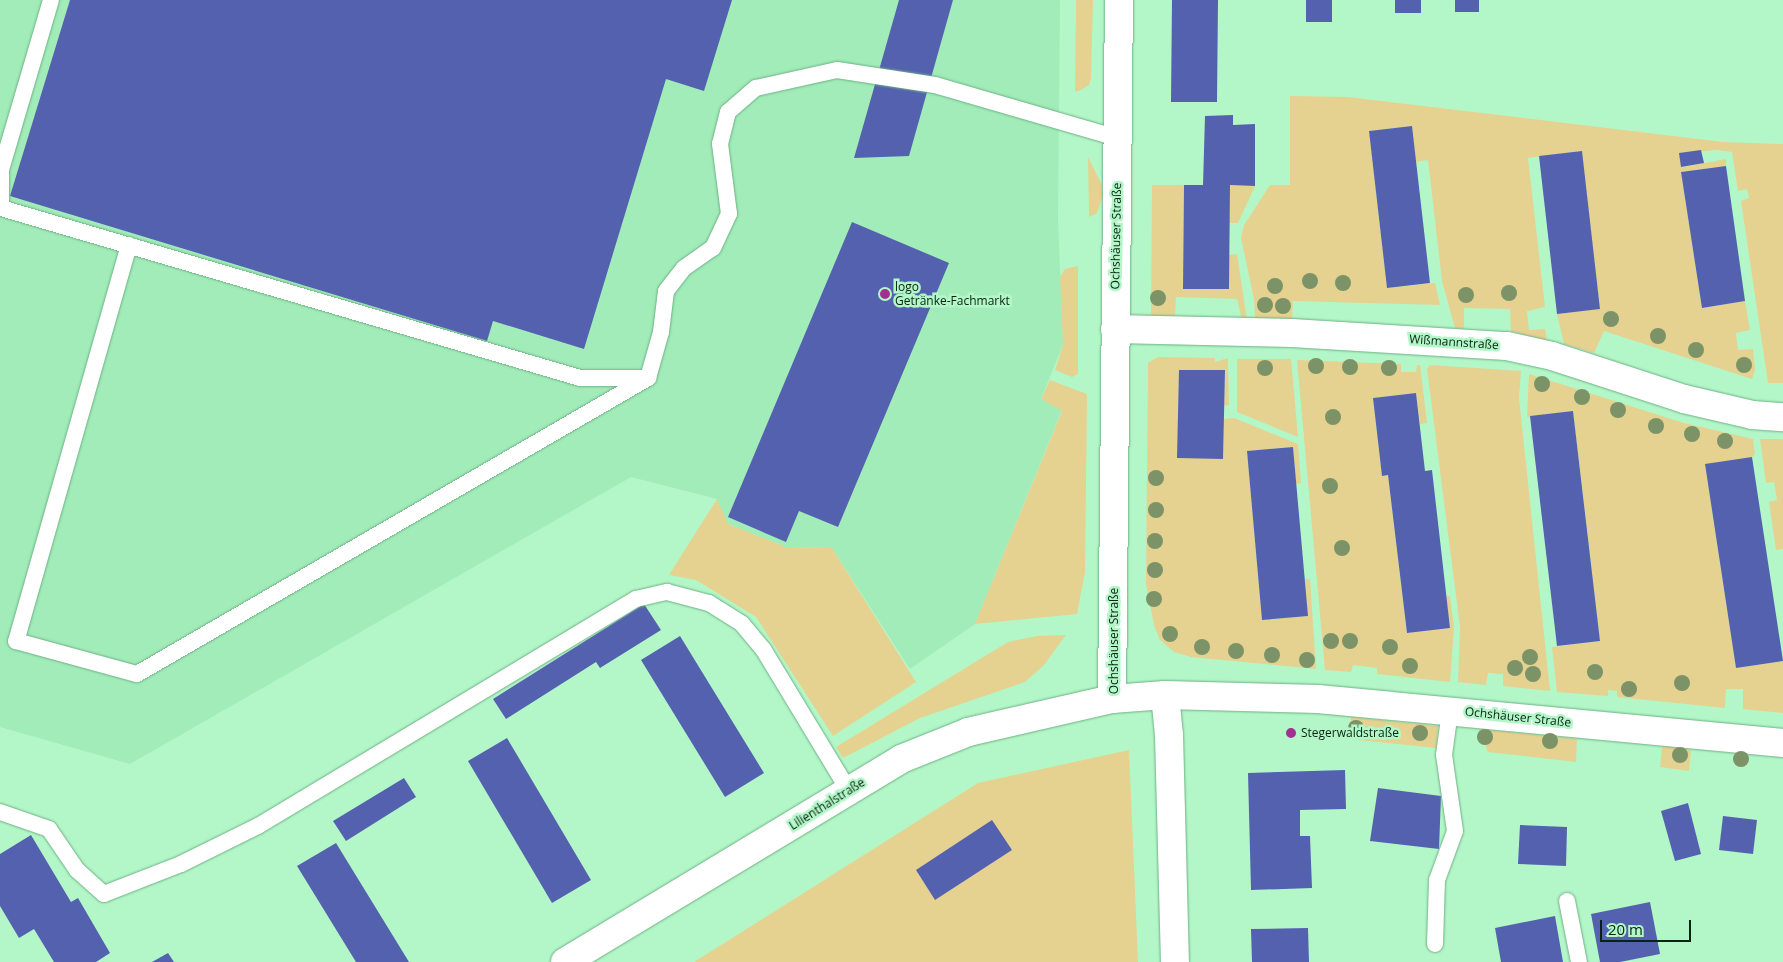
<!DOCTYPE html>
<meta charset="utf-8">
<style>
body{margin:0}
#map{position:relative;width:1783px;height:962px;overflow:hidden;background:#b3f7c8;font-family:"Open Sans",sans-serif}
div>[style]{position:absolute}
.built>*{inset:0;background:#a1ecb9}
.green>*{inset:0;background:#e5d290}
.building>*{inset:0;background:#5461af}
.roads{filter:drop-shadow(0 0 1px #6eb084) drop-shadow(0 0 1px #6eb084)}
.service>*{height:16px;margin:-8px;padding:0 8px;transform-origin:8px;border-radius:8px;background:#fff}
.minor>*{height:28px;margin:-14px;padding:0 14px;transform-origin:14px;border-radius:14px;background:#fff}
.tertiary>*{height:28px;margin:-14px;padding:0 14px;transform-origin:14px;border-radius:14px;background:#fff}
.secondary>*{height:28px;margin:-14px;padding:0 14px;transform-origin:14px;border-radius:14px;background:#fff}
.trees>*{width:16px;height:16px;margin:-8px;border-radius:50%;background:#7b9367}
.dots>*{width:14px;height:14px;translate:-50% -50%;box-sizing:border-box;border:2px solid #b3f7c8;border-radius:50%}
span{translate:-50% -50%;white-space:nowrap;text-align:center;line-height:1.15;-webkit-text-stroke:5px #b3f7c8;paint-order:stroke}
.street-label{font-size:12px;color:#072312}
.poi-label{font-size:12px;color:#072312}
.left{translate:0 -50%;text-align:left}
.scale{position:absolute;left:1600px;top:920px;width:91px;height:22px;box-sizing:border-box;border:2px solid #072312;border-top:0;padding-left:6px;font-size:15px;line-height:18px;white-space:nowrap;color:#072312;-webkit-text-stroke:4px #b3f7c8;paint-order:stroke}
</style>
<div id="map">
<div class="built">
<div style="clip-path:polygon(0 0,1060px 0,1058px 218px,1063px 345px,1041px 399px,1062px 410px,975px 624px,910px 669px,832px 548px,786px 547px,728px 524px,717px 499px,631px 477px,130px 764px,0 727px)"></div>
</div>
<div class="green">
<div style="clip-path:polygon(1076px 0,1093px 0,1091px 78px,1089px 85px,1079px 91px,1075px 91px)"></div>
<div style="clip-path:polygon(1290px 96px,1348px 97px,1723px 142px,1783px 144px,1783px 383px,1768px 383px,1741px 201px,1749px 198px,1747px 189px,1738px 191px,1732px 152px,1718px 150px,1680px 153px,1682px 167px,1726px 159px,1726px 166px,1681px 172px,1702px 308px,1745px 301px,1750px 330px,1736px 333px,1738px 350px,1753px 349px,1755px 370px,1752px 379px,1604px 331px,1594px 353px,1564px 344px,1557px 314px,1600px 308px,1581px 151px,1528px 158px,1545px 307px,1527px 311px,1529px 330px,1545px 329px,1547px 341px,1511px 331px,1510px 309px,1464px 308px,1464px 329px,1455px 328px,1442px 281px,1428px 160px,1416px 162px,1411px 126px,1369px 131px,1387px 288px,1435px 283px,1440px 305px,1293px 301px,1292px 321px,1255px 320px,1254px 299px,1241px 238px,1244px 225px,1270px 185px,1290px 185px)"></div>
<div style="clip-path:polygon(1088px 157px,1102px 185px,1103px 195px,1097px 213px,1089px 217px)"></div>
<div style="clip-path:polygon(1152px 185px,1184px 185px,1183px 289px,1229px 289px,1229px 255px,1237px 254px,1247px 320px,1242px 320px,1237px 299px,1176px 297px,1175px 317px,1151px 316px)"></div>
<div style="clip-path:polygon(1230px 185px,1255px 186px,1238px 223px,1229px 223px)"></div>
<div style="clip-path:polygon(1078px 266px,1078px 374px,1072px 377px,1055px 370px,1063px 345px,1060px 277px,1065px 269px)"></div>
<div style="clip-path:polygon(1158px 357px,1215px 358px,1215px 362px,1228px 358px,1229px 405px,1224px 406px,1225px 370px,1179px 370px,1178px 458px,1223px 458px,1224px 419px,1234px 418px,1298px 444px,1301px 483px,1296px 484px,1293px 447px,1247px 451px,1262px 620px,1307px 616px,1305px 579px,1310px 579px,1316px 669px,1191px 657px,1174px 652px,1160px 640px,1154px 625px,1146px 584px,1148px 363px)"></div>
<div style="clip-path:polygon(1237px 359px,1291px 359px,1298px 437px,1237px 412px)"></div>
<div style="clip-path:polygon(1297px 360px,1401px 364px,1401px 372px,1416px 372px,1417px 365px,1420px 365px,1427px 423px,1420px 424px,1416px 393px,1373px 398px,1382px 476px,1388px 475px,1407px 633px,1450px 628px,1446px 596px,1450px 596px,1454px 628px,1450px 682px,1377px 674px,1377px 668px,1353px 665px,1351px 672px,1325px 670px)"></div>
<div style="clip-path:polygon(1430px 365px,1521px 371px,1519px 398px,1550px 691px,1503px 686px,1503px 674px,1488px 673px,1486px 685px,1458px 682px,1460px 627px,1427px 369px)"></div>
<div style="clip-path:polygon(1529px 374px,1684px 423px,1753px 439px,1755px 454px,1752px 457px,1705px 465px,1736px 668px,1783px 661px,1783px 713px,1743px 709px,1743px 689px,1726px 689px,1725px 708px,1617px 697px,1617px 691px,1608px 690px,1608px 696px,1557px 692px,1552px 647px,1600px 641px,1573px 411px,1527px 417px)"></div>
<div style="clip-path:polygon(1050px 380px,1087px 394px,1085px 572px,1077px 614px,975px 624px,1062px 411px,1041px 399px)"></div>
<div style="clip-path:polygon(1760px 439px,1783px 439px,1783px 549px,1776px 550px,1769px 502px,1777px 500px,1774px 482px,1766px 483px)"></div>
<div style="clip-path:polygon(717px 499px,728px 524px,786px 547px,832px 548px,916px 682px,833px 736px,756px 617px,696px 580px,669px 575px)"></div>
<div style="clip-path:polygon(1066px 635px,1044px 665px,1025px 682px,920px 718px,843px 758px,836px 747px,1008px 642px,1037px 636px)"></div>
<div style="clip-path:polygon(1351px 717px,1438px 726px,1436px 748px,1349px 739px)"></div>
<div style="clip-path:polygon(1479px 729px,1577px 739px,1576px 762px,1488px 752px)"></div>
<div style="clip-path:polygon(1662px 746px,1691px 750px,1689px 771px,1660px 767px)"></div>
<div style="clip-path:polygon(1129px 750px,1138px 962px,694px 962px,978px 783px)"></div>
</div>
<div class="building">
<div style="clip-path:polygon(70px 0,732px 0,704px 91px,666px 79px,584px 349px,493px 321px,487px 341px,10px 196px)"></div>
<div style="clip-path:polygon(899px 0,953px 0,909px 156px,854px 158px)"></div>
<div style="clip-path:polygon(1172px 0,1218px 0,1217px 102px,1171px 102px)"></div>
<div style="clip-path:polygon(1306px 0,1332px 0,1332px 22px,1306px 22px)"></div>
<div style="clip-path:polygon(1395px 0,1421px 0,1421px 13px,1395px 13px)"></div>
<div style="clip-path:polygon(1455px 0,1479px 0,1479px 12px,1455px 12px)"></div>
<div style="clip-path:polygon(1233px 115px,1233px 125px,1255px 124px,1255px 186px,1230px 185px,1229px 289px,1183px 289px,1184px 185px,1203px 185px,1205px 116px)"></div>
<div style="clip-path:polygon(1412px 126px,1430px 283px,1387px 288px,1369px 131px)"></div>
<div style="clip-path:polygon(1701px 150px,1704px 163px,1681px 167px,1679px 153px)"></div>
<div style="clip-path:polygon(1582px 151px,1600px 309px,1557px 314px,1539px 156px)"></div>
<div style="clip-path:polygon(1726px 166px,1745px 301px,1702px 308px,1681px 172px)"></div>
<div style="clip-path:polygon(852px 222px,949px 263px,838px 527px,799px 511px,786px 542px,728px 517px)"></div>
<div style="clip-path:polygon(1179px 370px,1225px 370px,1223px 459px,1177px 458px)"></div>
<div style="clip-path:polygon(1416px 393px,1425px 471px,1432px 470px,1450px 628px,1407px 633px,1388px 475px,1382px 476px,1373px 398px)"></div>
<div style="clip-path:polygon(1573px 411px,1600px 641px,1557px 646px,1530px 416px)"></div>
<div style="clip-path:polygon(1293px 447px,1308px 616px,1262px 620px,1247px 451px)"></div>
<div style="clip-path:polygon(1752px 457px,1783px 661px,1736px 668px,1705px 464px)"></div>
<div style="clip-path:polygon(644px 604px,661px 630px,600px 668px,596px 662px,506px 719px,493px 699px)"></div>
<div style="clip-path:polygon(680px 636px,764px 773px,725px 797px,641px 660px)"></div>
<div style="clip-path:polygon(507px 738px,591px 880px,552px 903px,468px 761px)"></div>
<div style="clip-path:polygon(1345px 770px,1346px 809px,1300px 810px,1300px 836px,1310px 836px,1312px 888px,1251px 890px,1248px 773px)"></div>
<div style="clip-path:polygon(404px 778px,416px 797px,346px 841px,333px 821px)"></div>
<div style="clip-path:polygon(1378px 788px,1441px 796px,1439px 849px,1370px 841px)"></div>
<div style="clip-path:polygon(1688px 803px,1701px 854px,1675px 861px,1661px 811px)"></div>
<div style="clip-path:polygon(1723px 816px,1757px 820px,1753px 854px,1719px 850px)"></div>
<div style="clip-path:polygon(992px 820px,1012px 850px,935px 900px,916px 870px)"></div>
<div style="clip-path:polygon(1520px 825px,1567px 827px,1566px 866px,1518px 864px)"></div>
<div style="clip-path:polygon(31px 835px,71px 902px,78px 898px,110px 953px,96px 962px,54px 962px,34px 929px,19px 938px,0 906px,0 854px)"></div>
<div style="clip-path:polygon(336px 843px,409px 962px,356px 962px,297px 866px)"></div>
<div style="clip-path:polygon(1650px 902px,1660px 954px,1620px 962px,1600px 962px,1591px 914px)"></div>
<div style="clip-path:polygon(1555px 916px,1563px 962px,1501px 962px,1495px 928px)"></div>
<div style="clip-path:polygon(1308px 928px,1309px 962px,1252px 962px,1251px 929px)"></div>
<div style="clip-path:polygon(168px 953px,174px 962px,152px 962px)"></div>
</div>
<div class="roads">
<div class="service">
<div style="left:51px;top:0;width:177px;rotate:106.4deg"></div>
<div style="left:1px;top:170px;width:38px;rotate:90deg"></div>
<div style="left:1px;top:208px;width:603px;rotate:16.36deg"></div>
<div style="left:580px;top:378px;width:68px"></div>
<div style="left:648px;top:378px;width:48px;rotate:-74.2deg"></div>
<div style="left:661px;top:332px;width:41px;rotate:-83deg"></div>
<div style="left:666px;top:291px;width:29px;rotate:-52deg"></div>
<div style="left:684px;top:268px;width:35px;rotate:-35deg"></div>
<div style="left:713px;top:248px;width:38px;rotate:-65deg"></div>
<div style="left:729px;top:214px;width:71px;rotate:-97.3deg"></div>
<div style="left:720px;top:144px;width:33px;rotate:-76deg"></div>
<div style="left:728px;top:112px;width:37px;rotate:-41deg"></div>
<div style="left:756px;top:88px;width:83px;rotate:-12.5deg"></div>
<div style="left:837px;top:70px;width:99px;rotate:8.7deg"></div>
<div style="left:935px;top:85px;width:190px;rotate:16.2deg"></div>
<div style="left:129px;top:245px;width:412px;rotate:105.9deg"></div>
<div style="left:16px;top:641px;width:125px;rotate:15.3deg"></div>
<div style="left:137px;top:674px;width:591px;rotate:-30.08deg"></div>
<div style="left:0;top:812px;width:52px;rotate:19.1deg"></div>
<div style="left:49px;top:829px;width:50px;rotate:55.7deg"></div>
<div style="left:77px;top:870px;width:36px;rotate:42deg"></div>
<div style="left:104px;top:894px;width:83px;rotate:-21.3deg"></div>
<div style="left:181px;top:864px;width:86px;rotate:-26.3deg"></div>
<div style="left:258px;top:826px;width:441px;rotate:-31deg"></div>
<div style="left:636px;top:599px;width:32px;rotate:-13deg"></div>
<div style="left:667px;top:592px;width:43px;rotate:14.7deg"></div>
<div style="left:709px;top:603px;width:39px;rotate:32deg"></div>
<div style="left:742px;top:624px;width:33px;rotate:50deg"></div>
<div style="left:763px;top:649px;width:166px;rotate:58.8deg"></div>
<div style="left:1567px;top:901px;width:62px;rotate:78.9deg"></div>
<div style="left:1435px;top:944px;width:64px;rotate:-88.2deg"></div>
<div style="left:1437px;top:880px;width:52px;rotate:-69.8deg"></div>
<div style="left:1455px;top:831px;width:77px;rotate:-98.2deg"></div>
<div style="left:1444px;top:755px;width:44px;rotate:-82.2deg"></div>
</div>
<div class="minor">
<div style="left:1115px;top:329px;width:177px;rotate:1.3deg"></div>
<div style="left:1292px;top:333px;width:215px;rotate:3.5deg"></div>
<div style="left:1507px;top:346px;width:46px;rotate:12.5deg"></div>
<div style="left:1552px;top:356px;width:139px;rotate:18deg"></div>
<div style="left:1684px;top:399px;width:70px;rotate:13.2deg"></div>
<div style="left:1752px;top:415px;width:31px;rotate:4deg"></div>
<div style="left:1165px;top:695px;width:40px;rotate:84.3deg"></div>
<div style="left:1169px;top:735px;width:227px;rotate:88.5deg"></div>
</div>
<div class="tertiary">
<div style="left:1112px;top:699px;width:699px;rotate:-89.43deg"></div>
</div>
<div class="secondary">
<div style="left:565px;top:962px;width:393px;rotate:-31.1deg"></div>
<div style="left:901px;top:759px;width:72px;rotate:-21.9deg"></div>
<div style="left:968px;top:732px;width:148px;rotate:-12.9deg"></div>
<div style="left:1112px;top:699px;width:53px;rotate:-4.3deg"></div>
<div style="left:1165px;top:695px;width:153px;rotate:1.5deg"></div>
<div style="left:1318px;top:699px;width:467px;rotate:5.4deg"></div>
</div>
</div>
<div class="trees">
<div style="left:1310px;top:281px"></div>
<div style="left:1343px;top:283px"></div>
<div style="left:1275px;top:286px"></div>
<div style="left:1509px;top:293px"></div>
<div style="left:1466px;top:295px"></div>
<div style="left:1158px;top:298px"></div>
<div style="left:1265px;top:305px"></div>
<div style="left:1283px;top:306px"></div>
<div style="left:1611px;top:319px"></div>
<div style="left:1658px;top:336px"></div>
<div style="left:1696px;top:350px"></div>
<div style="left:1744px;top:365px"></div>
<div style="left:1316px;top:366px"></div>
<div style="left:1350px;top:367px"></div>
<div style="left:1265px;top:368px"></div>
<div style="left:1389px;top:368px"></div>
<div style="left:1542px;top:384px"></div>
<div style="left:1582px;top:397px"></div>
<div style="left:1618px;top:410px"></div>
<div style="left:1333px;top:417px"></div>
<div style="left:1656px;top:426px"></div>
<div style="left:1692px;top:434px"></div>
<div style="left:1725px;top:441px"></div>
<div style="left:1156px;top:478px"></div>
<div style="left:1330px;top:486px"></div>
<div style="left:1156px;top:510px"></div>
<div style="left:1155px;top:541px"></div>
<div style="left:1342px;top:548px"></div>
<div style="left:1155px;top:570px"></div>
<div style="left:1154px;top:599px"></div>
<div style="left:1170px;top:634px"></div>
<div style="left:1331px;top:641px"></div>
<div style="left:1350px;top:641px"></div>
<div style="left:1202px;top:647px"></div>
<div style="left:1390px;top:647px"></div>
<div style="left:1236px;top:651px"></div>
<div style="left:1272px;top:655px"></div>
<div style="left:1530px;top:657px"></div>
<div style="left:1307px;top:660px"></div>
<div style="left:1410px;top:666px"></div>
<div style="left:1515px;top:668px"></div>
<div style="left:1595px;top:672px"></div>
<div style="left:1533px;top:674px"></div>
<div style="left:1682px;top:683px"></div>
<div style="left:1629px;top:689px"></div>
<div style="left:1356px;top:728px"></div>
<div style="left:1420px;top:733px"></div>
<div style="left:1485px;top:737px"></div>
<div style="left:1550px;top:741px"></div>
<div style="left:1680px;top:755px"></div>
<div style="left:1741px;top:759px"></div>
</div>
<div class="dots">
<div style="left:885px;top:294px;background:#a03190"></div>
<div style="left:1291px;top:733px;background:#a03190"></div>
</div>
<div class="street-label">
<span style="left:1116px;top:236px;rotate:-89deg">Ochshäuser Straße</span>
<span style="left:1454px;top:342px;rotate:4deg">Wißmannstraße</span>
<span style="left:1114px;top:641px;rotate:-90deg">Ochshäuser Straße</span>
<span style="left:1518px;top:717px;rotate:6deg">Ochshäuser Straße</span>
<span style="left:827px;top:804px;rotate:-32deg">Lilienthalstraße</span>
</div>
<div class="poi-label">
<span class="left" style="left:895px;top:294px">logo<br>Getränke-Fachmarkt</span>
<span class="left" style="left:1301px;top:733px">Stegerwaldstraße</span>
</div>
<div class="scale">20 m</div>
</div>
